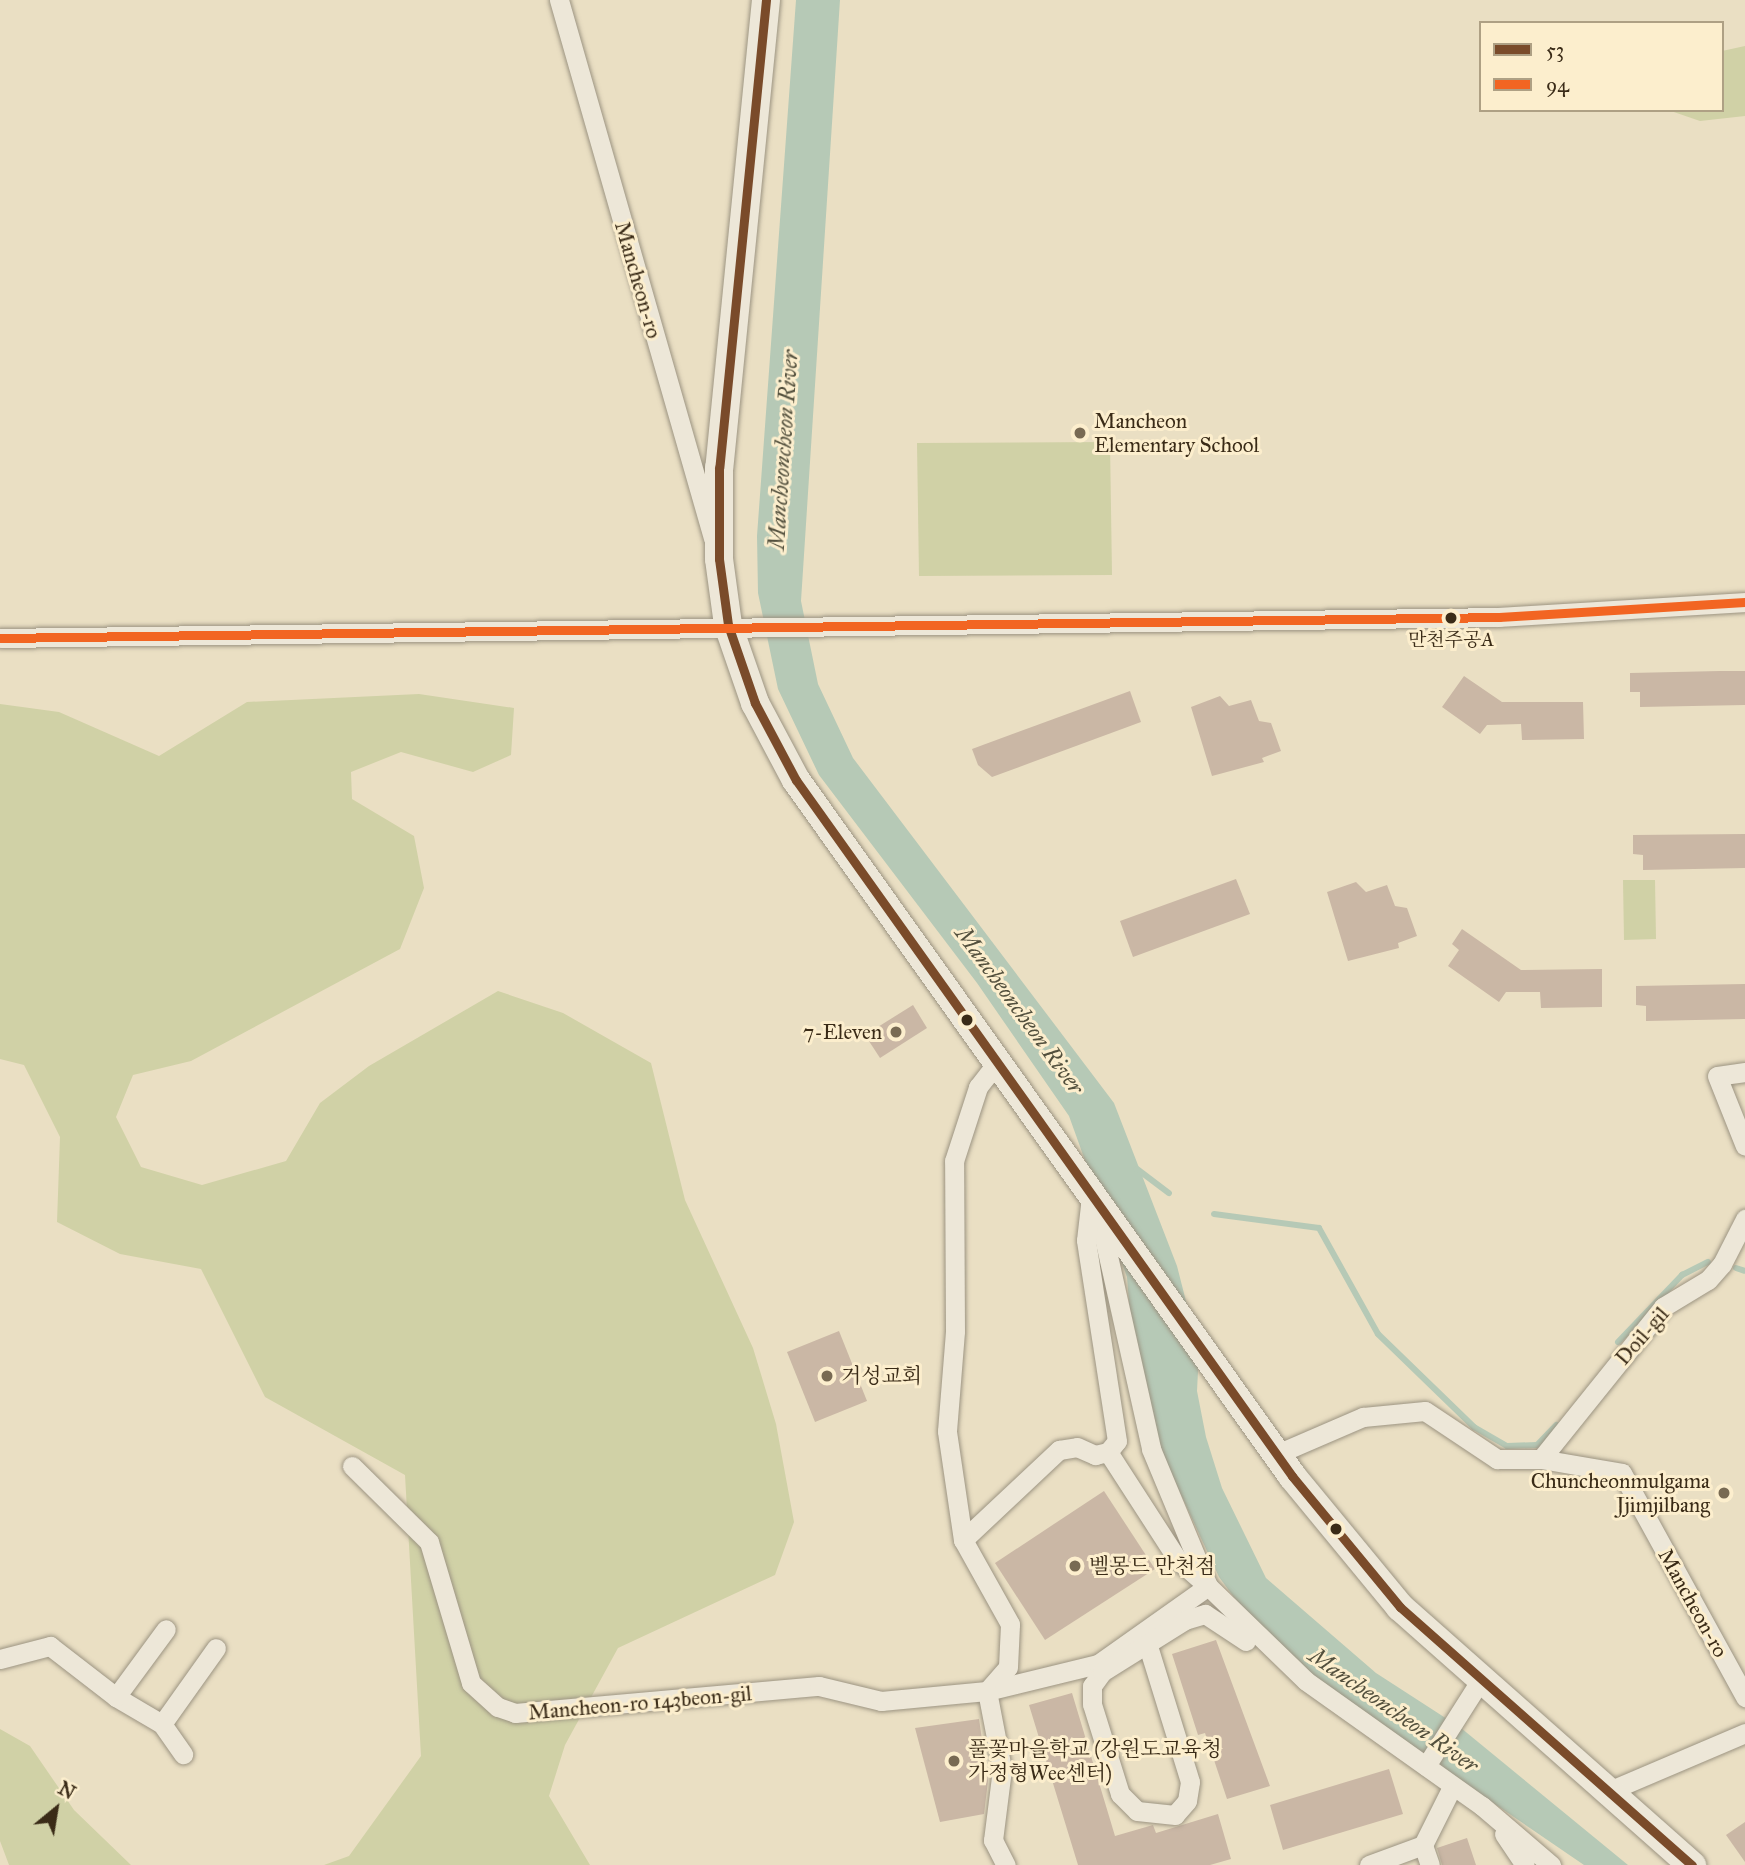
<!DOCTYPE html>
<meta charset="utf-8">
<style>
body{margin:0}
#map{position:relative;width:1745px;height:1865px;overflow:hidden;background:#eadfc3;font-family:"IM FELL Great Primer","Noto Serif KR",serif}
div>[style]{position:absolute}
.green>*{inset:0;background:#d0d1a6}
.water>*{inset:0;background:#b6c9b6}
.stream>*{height:6px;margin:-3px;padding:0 3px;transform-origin:3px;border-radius:3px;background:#b6c9b6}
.building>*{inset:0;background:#cab7a5}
.roads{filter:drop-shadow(0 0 2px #9c9482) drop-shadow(0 0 2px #9c9482)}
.street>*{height:19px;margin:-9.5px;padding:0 9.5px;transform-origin:9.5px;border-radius:9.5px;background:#ede7d8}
.secondary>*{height:28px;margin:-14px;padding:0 14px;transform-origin:14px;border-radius:14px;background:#ede7d8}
.bus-1>*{height:9px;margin:-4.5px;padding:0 4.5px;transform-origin:4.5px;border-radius:4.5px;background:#7a4b2a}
.bus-2>*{height:9px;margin:-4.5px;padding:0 4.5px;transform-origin:4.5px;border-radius:4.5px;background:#f26522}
.dots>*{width:19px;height:19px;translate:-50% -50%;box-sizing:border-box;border:4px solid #fceecd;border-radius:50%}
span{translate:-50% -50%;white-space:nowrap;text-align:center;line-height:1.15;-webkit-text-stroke:6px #fceecd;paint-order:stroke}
.bus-label{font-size:19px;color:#3a2b17}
.street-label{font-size:21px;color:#3a2b17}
.poi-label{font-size:21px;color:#3a2b17}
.left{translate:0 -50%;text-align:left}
.right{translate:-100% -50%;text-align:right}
.water-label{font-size:23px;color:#53503d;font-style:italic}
.legend{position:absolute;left:1479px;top:21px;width:245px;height:91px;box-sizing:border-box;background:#fceecd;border:2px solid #aea084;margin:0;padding:9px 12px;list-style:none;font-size:21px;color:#3a2b17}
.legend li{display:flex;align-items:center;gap:14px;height:35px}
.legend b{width:35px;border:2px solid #aea084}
.north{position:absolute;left:21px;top:1774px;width:70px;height:70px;-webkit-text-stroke:5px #fceecd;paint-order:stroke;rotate:30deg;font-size:19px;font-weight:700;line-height:28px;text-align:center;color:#3a2b17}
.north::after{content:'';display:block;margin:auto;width:24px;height:32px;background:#3a2b17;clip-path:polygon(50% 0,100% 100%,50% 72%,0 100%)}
</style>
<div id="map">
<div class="green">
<div style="clip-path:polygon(1745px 46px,1745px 116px,1700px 121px,1668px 110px,1722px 110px,1722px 51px)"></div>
<div style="clip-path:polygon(1110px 442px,1112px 575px,919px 576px,917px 443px)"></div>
<div style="clip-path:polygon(419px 694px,514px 708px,511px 755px,473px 772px,401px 752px,351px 772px,352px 799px,414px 836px,424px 888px,400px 949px,191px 1061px,133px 1075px,116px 1117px,141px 1167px,202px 1185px,286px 1161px,320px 1103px,369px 1066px,498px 991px,563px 1013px,651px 1063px,685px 1200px,753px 1348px,776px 1424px,794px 1522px,775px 1575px,618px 1648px,565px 1745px,549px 1796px,590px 1865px,324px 1865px,349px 1856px,421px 1756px,405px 1475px,265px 1397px,201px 1269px,120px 1254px,57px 1222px,60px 1137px,24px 1065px,0 1059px,0 704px,59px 712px,159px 756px,247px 702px)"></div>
<div style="clip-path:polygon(1623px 880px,1655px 880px,1656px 939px,1624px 940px)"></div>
<div style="clip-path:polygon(0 1729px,30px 1746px,74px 1810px,131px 1865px,9px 1865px,0 1841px)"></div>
</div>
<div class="water">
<div style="clip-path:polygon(796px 0,840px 0,801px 601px,818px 684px,853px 758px,1114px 1103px,1177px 1266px,1199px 1352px,1197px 1391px,1206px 1437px,1222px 1488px,1266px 1578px,1376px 1673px,1461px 1728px,1628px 1865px,1584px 1865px,1309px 1677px,1258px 1630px,1219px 1577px,1158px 1445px,1131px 1329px,1127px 1277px,1069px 1116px,977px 983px,819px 775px,778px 689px,758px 593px,757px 536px)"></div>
</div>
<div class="stream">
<div style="left:1137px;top:1169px;width:40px;rotate:37deg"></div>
<div style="left:1214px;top:1214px;width:106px;rotate:7.6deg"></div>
<div style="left:1319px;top:1228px;width:121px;rotate:60.9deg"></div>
<div style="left:1378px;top:1334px;width:134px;rotate:44.1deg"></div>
<div style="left:1474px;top:1427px;width:38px;rotate:30deg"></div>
<div style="left:1507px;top:1446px;width:30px;rotate:-2deg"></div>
<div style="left:1537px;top:1445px;width:28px;rotate:-46deg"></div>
<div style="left:1736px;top:1268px;width:9px;rotate:18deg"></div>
<div style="left:1618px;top:1342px;width:93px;rotate:-46.3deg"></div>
<div style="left:1682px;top:1275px;width:29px;rotate:-27deg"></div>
</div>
<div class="building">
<div style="clip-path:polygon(1720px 671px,1745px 671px,1745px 705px,1640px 707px,1640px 692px,1630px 692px,1630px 673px)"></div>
<div style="clip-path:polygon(1464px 676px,1502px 702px,1583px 702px,1584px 739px,1522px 740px,1521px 724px,1487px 725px,1480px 734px,1442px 707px)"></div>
<div style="clip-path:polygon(1130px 691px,1141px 722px,992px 777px,978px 765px,972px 749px)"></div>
<div style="clip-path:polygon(1220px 696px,1229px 706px,1251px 700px,1259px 721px,1271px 723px,1281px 751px,1262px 758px,1264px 762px,1212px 776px,1191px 707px)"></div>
<div style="clip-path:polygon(1745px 834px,1745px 868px,1643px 870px,1643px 855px,1633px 854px,1633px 835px)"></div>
<div style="clip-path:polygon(1236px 879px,1250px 914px,1133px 957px,1120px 921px)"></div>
<div style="clip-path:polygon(1356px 882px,1366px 892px,1387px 885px,1395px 906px,1407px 908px,1417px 936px,1398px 943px,1399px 948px,1348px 961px,1327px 892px)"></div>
<div style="clip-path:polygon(1462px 929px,1521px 970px,1602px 969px,1602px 1007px,1541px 1008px,1540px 992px,1506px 992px,1499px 1002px,1448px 966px,1459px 950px,1452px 944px)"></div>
<div style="clip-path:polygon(1745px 984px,1745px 1019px,1646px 1021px,1646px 1006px,1636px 1005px,1636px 986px)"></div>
<div style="clip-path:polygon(913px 1005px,927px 1028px,880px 1058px,865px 1035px)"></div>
<div style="clip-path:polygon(839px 1331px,867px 1401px,815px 1422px,787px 1352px)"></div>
<div style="clip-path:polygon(1104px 1491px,1155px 1569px,1045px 1640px,995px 1563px)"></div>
<div style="clip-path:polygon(1216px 1640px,1270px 1786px,1227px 1799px,1205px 1733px,1198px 1735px,1172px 1654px)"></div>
<div style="clip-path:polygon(1072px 1693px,1115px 1836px,1153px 1825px,1156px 1833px,1218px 1814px,1231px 1859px,1210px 1865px,1078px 1865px,1029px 1705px)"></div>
<div style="clip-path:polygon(979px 1719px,988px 1781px,984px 1814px,940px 1822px,915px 1728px)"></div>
<div style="clip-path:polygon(1389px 1769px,1403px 1814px,1283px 1850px,1270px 1805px)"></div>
<div style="clip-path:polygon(1745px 1822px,1745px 1862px,1726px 1835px)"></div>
<div style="clip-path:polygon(1467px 1838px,1476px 1865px,1442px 1865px,1437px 1848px)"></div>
</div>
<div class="roads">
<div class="street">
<div style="left:559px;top:0;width:560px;rotate:74.03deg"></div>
<div style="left:0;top:638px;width:1499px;rotate:-0.8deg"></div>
<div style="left:1499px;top:617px;width:246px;rotate:-3.5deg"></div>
<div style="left:1745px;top:1072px;width:28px;rotate:172deg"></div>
<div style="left:1717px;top:1076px;width:75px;rotate:68.2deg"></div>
<div style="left:1098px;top:1211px;width:244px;rotate:77.4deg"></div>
<div style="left:1151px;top:1449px;width:148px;rotate:67.4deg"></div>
<div style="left:1108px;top:1452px;width:129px;rotate:57.1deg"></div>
<div style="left:1178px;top:1560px;width:35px;rotate:41deg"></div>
<div style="left:1277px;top:1454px;width:94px;rotate:-23.3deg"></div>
<div style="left:1363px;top:1417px;width:62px;rotate:-5.5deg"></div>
<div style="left:1425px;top:1411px;width:87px;rotate:33.7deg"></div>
<div style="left:1497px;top:1459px;width:44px"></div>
<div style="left:1541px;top:1459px;width:82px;rotate:9.8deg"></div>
<div style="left:1622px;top:1473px;width:256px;rotate:61.2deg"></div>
<div style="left:1541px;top:1459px;width:195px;rotate:-51.2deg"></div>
<div style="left:1663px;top:1307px;width:52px;rotate:-31deg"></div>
<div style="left:1708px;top:1280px;width:21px;rotate:-49deg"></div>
<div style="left:1722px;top:1264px;width:51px;rotate:-62.9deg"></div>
<div style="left:352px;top:1466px;width:108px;rotate:44.6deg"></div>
<div style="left:429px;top:1542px;width:147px;rotate:73.4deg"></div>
<div style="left:471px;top:1683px;width:36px;rotate:42deg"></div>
<div style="left:498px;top:1707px;width:18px;rotate:19deg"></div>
<div style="left:515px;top:1713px;width:305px;rotate:-5.1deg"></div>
<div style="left:819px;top:1686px;width:64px;rotate:13.6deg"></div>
<div style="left:881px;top:1701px;width:106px;rotate:-5.4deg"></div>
<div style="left:987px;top:1691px;width:114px;rotate:-13.7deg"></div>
<div style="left:1098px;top:1664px;width:135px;rotate:-35.3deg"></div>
<div style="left:1208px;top:1586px;width:136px;rotate:44.1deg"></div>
<div style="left:1306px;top:1681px;width:216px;rotate:35.4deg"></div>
<div style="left:1482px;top:1806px;width:91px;rotate:40.5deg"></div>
<div style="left:963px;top:1540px;width:132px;rotate:-43.2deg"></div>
<div style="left:1059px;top:1450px;width:18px;rotate:-9deg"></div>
<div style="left:1077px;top:1447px;width:20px;rotate:24deg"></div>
<div style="left:1095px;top:1455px;width:13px;rotate:-13deg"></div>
<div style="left:1108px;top:1452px;width:14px;rotate:-51deg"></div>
<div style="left:1117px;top:1441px;width:203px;rotate:-98.8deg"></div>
<div style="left:1086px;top:1240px;width:43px;rotate:-83.4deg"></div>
<div style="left:1148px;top:1646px;width:142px;rotate:72.8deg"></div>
<div style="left:1190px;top:1782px;width:19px;rotate:99deg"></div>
<div style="left:1187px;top:1801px;width:18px;rotate:131deg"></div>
<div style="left:1175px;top:1815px;width:38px;rotate:-174deg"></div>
<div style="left:1137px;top:1811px;width:24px;rotate:-135deg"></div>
<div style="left:1120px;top:1794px;width:94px;rotate:-107.3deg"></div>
<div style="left:1092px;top:1704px;width:18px;rotate:-90deg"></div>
<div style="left:1092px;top:1686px;width:17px;rotate:-54deg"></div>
<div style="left:1102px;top:1672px;width:98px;rotate:-32.1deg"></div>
<div style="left:1185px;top:1620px;width:21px;rotate:-17deg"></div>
<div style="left:1205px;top:1614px;width:49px;rotate:33.4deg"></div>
<div style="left:0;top:1659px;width:52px;rotate:-14.6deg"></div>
<div style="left:50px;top:1646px;width:83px;rotate:37.7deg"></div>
<div style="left:116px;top:1697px;width:53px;rotate:30.4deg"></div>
<div style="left:162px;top:1724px;width:37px;rotate:55deg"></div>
<div style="left:988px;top:1690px;width:30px;rotate:-49deg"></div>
<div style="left:1008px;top:1667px;width:43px;rotate:-87.3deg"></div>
<div style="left:1010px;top:1624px;width:96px;rotate:-119.2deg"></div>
<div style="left:963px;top:1540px;width:110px;rotate:-98.4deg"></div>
<div style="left:947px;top:1431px;width:100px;rotate:-85.4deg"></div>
<div style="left:955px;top:1331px;width:170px;rotate:-90.3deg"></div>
<div style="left:954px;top:1161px;width:78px;rotate:-72deg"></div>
<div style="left:978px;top:1087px;width:34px;rotate:-52deg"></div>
<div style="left:987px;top:1691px;width:79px;rotate:79.1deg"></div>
<div style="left:1002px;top:1769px;width:72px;rotate:97.2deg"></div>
<div style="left:993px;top:1840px;width:28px;rotate:63deg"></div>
<div style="left:116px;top:1697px;width:84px;rotate:-53.7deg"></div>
<div style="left:162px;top:1724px;width:93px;rotate:-54.6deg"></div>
<div style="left:1426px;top:1766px;width:101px;rotate:-57.6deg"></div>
<div style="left:1609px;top:1791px;width:148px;rotate:-23.1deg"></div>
<div style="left:1504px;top:1834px;width:37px;rotate:56deg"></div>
<div style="left:1423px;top:1845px;width:21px;rotate:71deg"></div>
<div style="left:1369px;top:1865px;width:58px;rotate:-20.3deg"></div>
<div style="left:1423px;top:1845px;width:60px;rotate:-63.4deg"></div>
</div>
<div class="secondary">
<div style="left:766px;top:0;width:470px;rotate:95.7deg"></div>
<div style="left:719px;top:468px;width:91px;rotate:90deg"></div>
<div style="left:719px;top:559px;width:67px;rotate:82.2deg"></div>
<div style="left:728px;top:625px;width:83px;rotate:70.9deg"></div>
<div style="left:755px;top:703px;width:87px;rotate:62deg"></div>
<div style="left:796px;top:780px;width:855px;rotate:54.52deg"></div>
<div style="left:1292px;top:1476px;width:170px;rotate:50.5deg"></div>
<div style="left:1400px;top:1607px;width:390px;rotate:41.5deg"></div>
</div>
</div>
<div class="bus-1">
<div style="left:766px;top:0;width:470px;rotate:95.7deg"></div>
<div style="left:719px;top:468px;width:91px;rotate:90deg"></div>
<div style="left:719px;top:559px;width:67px;rotate:82.2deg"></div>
<div style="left:728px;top:625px;width:83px;rotate:70.9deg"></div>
<div style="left:755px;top:703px;width:87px;rotate:62deg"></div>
<div style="left:796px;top:780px;width:855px;rotate:54.52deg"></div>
<div style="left:1292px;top:1476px;width:170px;rotate:50.5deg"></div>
<div style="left:1400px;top:1607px;width:390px;rotate:41.5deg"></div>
</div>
<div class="bus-2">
<div style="left:0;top:638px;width:1499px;rotate:-0.8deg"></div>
<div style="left:1499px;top:617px;width:246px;rotate:-3.5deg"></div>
</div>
<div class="dots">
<div style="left:1080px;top:433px;background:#786a53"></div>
<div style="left:1451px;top:618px;background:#3a2b17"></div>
<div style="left:967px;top:1020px;background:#3a2b17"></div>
<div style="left:896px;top:1032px;background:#786a53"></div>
<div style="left:827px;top:1376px;background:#786a53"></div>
<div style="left:1724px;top:1493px;background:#786a53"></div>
<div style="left:1336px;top:1529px;background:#3a2b17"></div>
<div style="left:1075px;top:1566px;background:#786a53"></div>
<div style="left:954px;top:1761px;background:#786a53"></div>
</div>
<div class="bus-label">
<span style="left:1451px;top:640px">만천주공A</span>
</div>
<div class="street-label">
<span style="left:638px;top:280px;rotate:74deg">Mancheon-ro</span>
<span style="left:1642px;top:1336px;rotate:-49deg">Doil-gil</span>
<span style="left:1693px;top:1603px;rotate:61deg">Mancheon-ro</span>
<span style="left:640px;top:1703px;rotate:-5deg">Mancheon-ro 143beon-gil</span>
</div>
<div class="poi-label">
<span class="left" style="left:1094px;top:433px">Mancheon<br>Elementary School</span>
<span class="right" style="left:882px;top:1032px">7-Eleven</span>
<span class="left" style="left:841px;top:1376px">거성교회</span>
<span class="right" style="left:1710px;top:1493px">Chuncheonmulgama<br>Jjimjilbang</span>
<span class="left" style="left:1089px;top:1566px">벨몽드 만천점</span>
<span class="left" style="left:968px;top:1761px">풀꽃마을학교 (강원도교육청<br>가정형Wee센터)</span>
</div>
<div class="water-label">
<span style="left:783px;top:450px;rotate:-86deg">Mancheoncheon River</span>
<span style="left:1020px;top:1010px;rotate:54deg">Mancheoncheon River</span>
<span style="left:1394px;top:1710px;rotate:35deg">Mancheoncheon River</span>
</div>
<ul class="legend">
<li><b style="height:9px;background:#7a4b2a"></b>53</li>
<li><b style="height:9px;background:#f26522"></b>94</li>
</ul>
<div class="north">N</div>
</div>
